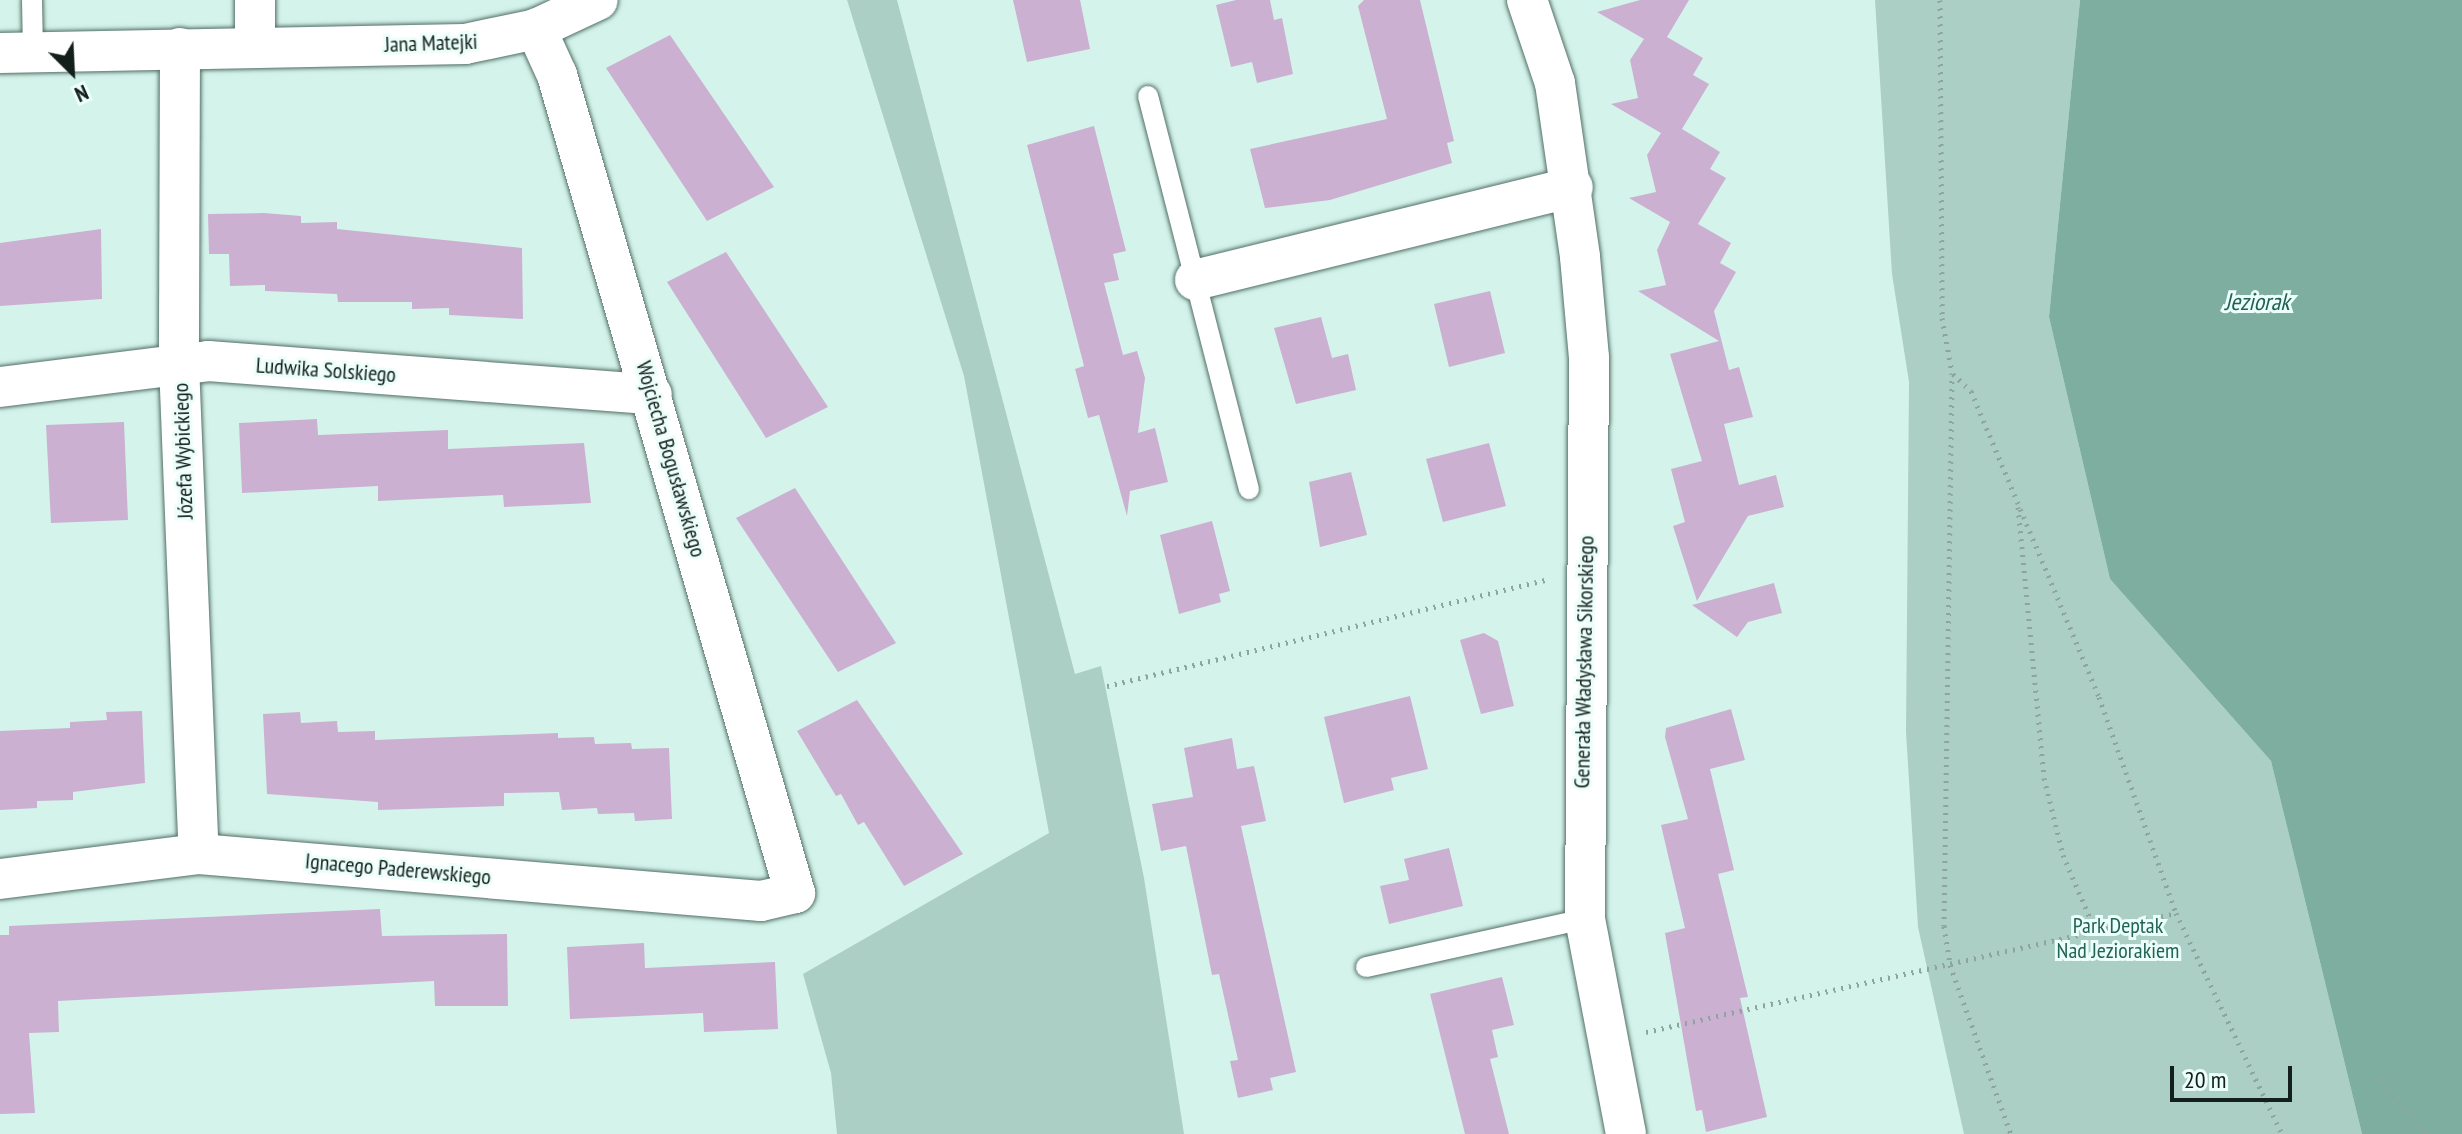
<!DOCTYPE html>
<meta charset="utf-8">
<style>
body{margin:0}
#map{position:relative;width:2462px;height:1134px;overflow:hidden;background:#d4f4eb;font-family:"PT Sans Narrow",sans-serif}
div>[style]{position:absolute}
.green>*{inset:0;background:#abcfc5}
.water>*{inset:0;background:#7daea0}
.building>*{inset:0;background:#cbb0d2}
.path>*{height:5px;margin-top:-2.5px;transform-origin:0;background:repeating-linear-gradient(90deg,#8da59e 0 2px,transparent 0 8px)}
.roads{filter:drop-shadow(0 0 2px #536f67) drop-shadow(0 0 2px #536f67)}
.service>*{height:20px;margin:-10px;padding:0 10px;transform-origin:10px;border-radius:10px;background:#fff}
.minor>*{height:40px;margin:-20px;padding:0 20px;transform-origin:20px;border-radius:20px;background:#fff}
span{translate:-50% -50%;white-space:nowrap;text-align:center;line-height:1.15;-webkit-text-stroke:6px #ebfef9;paint-order:stroke}
.street-label{font-size:22px;color:#131f1b}
.park-label{font-size:22px;color:#236355}
.water-label{font-size:24px;color:#216153;font-style:italic}
.north{position:absolute;left:32px;top:32px;width:80px;height:80px;-webkit-text-stroke:6px #ebfef9;paint-order:stroke;rotate:156deg;font-size:22px;font-weight:700;line-height:32px;text-align:center;color:#131f1b}
.north::after{content:'';display:block;margin:auto;width:28px;height:36px;background:#131f1b;clip-path:polygon(50% 0,100% 100%,50% 72%,0 100%)}
.scale{position:absolute;left:2170px;top:1066px;width:122px;height:36px;box-sizing:border-box;border:4px solid #131f1b;border-top:0;padding-left:10px;font-size:24px;line-height:28px;white-space:nowrap;color:#131f1b;-webkit-text-stroke:6px #ebfef9;paint-order:stroke}
</style>
<div id="map">
<div class="green">
<div style="clip-path:polygon(847px 0,897px 0,1075px 674px,1101px 666px,1144px 878px,1184px 1134px,837px 1134px,831px 1073px,803px 974px,1049px 833px,964px 376px)"></div>
<div style="clip-path:polygon(1875px 0,2080px 0,2049px 317px,2110px 579px,2271px 761px,2362px 1134px,1964px 1134px,1918px 927px,1906px 732px,1909px 382px,1892px 274px)"></div>
</div>
<div class="water">
<div style="clip-path:polygon(2080px 0,2462px 0,2462px 1134px,2362px 1134px,2271px 761px,2110px 579px,2049px 317px)"></div>
</div>
<div class="building">
<div style="clip-path:polygon(1013px 0,1080px 0,1090px 49px,1027px 62px)"></div>
<div style="clip-path:polygon(1236px 0,1270px 0,1274px 20px,1282px 18px,1293px 74px,1257px 83px,1252px 62px,1231px 67px,1216px 5px)"></div>
<div style="clip-path:polygon(1364px 0,1420px 0,1454px 141px,1447px 143px,1452px 163px,1330px 200px,1265px 208px,1250px 149px,1387px 119px,1358px 6px)"></div>
<div style="clip-path:polygon(1640px 0,1689px 0,1667px 37px,1703px 58px,1693px 75px,1709px 84px,1682px 129px,1720px 152px,1710px 169px,1726px 178px,1698px 224px,1731px 243px,1720px 263px,1736px 272px,1714px 311px,1729px 370px,1739px 367px,1753px 417px,1724px 424px,1739px 485px,1776px 475px,1784px 507px,1748px 516px,1697px 601px,1673px 526px,1685px 522px,1671px 469px,1702px 461px,1670px 354px,1719px 341px,1638px 291px,1666px 285px,1657px 250px,1670px 222px,1629px 198px,1656px 192px,1647px 155px,1661px 133px,1611px 104px,1638px 98px,1630px 60px,1644px 39px,1597px 12px)"></div>
<div style="clip-path:polygon(670px 35px,774px 187px,707px 221px,606px 68px)"></div>
<div style="clip-path:polygon(1094px 126px,1126px 251px,1113px 254px,1119px 280px,1104px 283px,1123px 355px,1137px 351px,1145px 378px,1138px 433px,1155px 428px,1168px 482px,1130px 491px,1127px 516px,1099px 415px,1088px 418px,1075px 369px,1084px 366px,1027px 145px)"></div>
<div style="clip-path:polygon(264px 213px,301px 216px,301px 223px,337px 222px,337px 229px,522px 248px,523px 319px,449px 315px,449px 308px,412px 309px,412px 302px,338px 302px,337px 294px,265px 291px,265px 285px,230px 286px,229px 254px,209px 254px,208px 214px)"></div>
<div style="clip-path:polygon(101px 229px,102px 299px,0 306px,0 243px)"></div>
<div style="clip-path:polygon(726px 252px,828px 407px,766px 438px,667px 282px)"></div>
<div style="clip-path:polygon(1490px 291px,1505px 353px,1449px 367px,1434px 304px)"></div>
<div style="clip-path:polygon(1321px 317px,1332px 358px,1348px 354px,1356px 390px,1296px 404px,1274px 328px)"></div>
<div style="clip-path:polygon(317px 419px,318px 435px,448px 430px,448px 449px,584px 443px,591px 503px,504px 507px,503px 495px,378px 501px,378px 486px,242px 493px,239px 423px)"></div>
<div style="clip-path:polygon(124px 422px,128px 520px,51px 523px,46px 425px)"></div>
<div style="clip-path:polygon(1489px 443px,1506px 506px,1443px 522px,1426px 459px)"></div>
<div style="clip-path:polygon(1351px 472px,1367px 535px,1320px 547px,1309px 482px)"></div>
<div style="clip-path:polygon(795px 488px,896px 643px,838px 672px,736px 518px)"></div>
<div style="clip-path:polygon(1212px 521px,1230px 591px,1219px 594px,1221px 602px,1179px 614px,1160px 535px)"></div>
<div style="clip-path:polygon(1774px 583px,1782px 613px,1748px 622px,1737px 637px,1692px 605px)"></div>
<div style="clip-path:polygon(1484px 633px,1498px 641px,1514px 706px,1481px 714px,1460px 640px)"></div>
<div style="clip-path:polygon(1410px 696px,1428px 769px,1391px 778px,1394px 790px,1344px 803px,1324px 717px)"></div>
<div style="clip-path:polygon(857px 700px,963px 854px,904px 886px,864px 822px,858px 825px,841px 794px,836px 796px,797px 731px)"></div>
<div style="clip-path:polygon(1731px 709px,1745px 760px,1710px 769px,1734px 870px,1718px 874px,1748px 997px,1740px 998px,1767px 1117px,1706px 1132px,1702px 1110px,1696px 1111px,1665px 933px,1685px 928px,1661px 825px,1688px 819px,1665px 737px,1666px 728px)"></div>
<div style="clip-path:polygon(142px 711px,145px 783px,73px 792px,73px 800px,37px 801px,37px 808px,0 810px,0 731px,70px 728px,70px 722px,107px 720px,106px 712px)"></div>
<div style="clip-path:polygon(300px 712px,301px 723px,337px 721px,338px 732px,375px 731px,375px 740px,558px 733px,558px 738px,594px 737px,595px 744px,631px 743px,632px 749px,669px 748px,672px 819px,635px 821px,634px 813px,598px 814px,597px 808px,562px 810px,559px 792px,504px 793px,504px 806px,378px 810px,378px 802px,267px 794px,263px 714px)"></div>
<div style="clip-path:polygon(1232px 738px,1237px 769px,1254px 766px,1266px 821px,1241px 826px,1296px 1072px,1270px 1078px,1273px 1090px,1238px 1098px,1230px 1061px,1238px 1060px,1219px 974px,1212px 975px,1186px 846px,1161px 851px,1152px 804px,1193px 797px,1184px 748px)"></div>
<div style="clip-path:polygon(1449px 848px,1463px 906px,1389px 924px,1380px 886px,1409px 880px,1404px 859px)"></div>
<div style="clip-path:polygon(380px 909px,382px 936px,507px 934px,508px 1006px,435px 1006px,434px 981px,58px 1001px,59px 1032px,29px 1033px,35px 1113px,0 1114px,0 935px,9px 935px,9px 926px)"></div>
<div style="clip-path:polygon(644px 943px,645px 968px,775px 962px,778px 1029px,704px 1032px,703px 1013px,570px 1019px,567px 947px)"></div>
<div style="clip-path:polygon(1502px 977px,1514px 1025px,1492px 1030px,1498px 1057px,1490px 1059px,1509px 1134px,1465px 1134px,1430px 994px)"></div>
</div>
<div class="path">
<div style="left:1940px;top:0;width:318px;rotate:89.6deg"></div>
<div style="left:1942px;top:318px;width:56px;rotate:79.7deg"></div>
<div style="left:1952px;top:373px;width:553px;rotate:90.83deg"></div>
<div style="left:1944px;top:926px;width:39px;rotate:81deg"></div>
<div style="left:1950px;top:965px;width:180px;rotate:70.2deg"></div>
<div style="left:1953px;top:374px;width:25px;rotate:43deg"></div>
<div style="left:1971px;top:391px;width:332px;rotate:67.3deg"></div>
<div style="left:2099px;top:697px;width:229px;rotate:70.4deg"></div>
<div style="left:2176px;top:913px;width:245px;rotate:64.4deg"></div>
<div style="left:2018px;top:507px;width:272px;rotate:84.5deg"></div>
<div style="left:2044px;top:778px;width:79px;rotate:76.1deg"></div>
<div style="left:2063px;top:855px;width:84px;rotate:66.8deg"></div>
<div style="left:1107px;top:686px;width:454px;rotate:-13.6deg"></div>
<div style="left:1646px;top:1032px;width:543px;rotate:-12.65deg"></div>
<div style="left:2377px;top:1077px;width:76px;rotate:48.7deg"></div>
</div>
<div class="roads">
<div class="service">
<div style="left:32px;top:0;width:52px;rotate:88.9deg"></div>
<div style="left:1148px;top:96px;width:406px;rotate:75.6deg"></div>
<div style="left:1366px;top:967px;width:224px;rotate:-12.4deg"></div>
</div>
<div class="minor">
<div style="left:255px;top:0;width:47px;rotate:90deg"></div>
<div style="left:1527px;top:0;width:88px;rotate:71.4deg"></div>
<div style="left:1555px;top:83px;width:176px;rotate:81.8deg"></div>
<div style="left:1580px;top:257px;width:100px;rotate:84.9deg"></div>
<div style="left:1589px;top:357px;width:562px;rotate:90.41deg"></div>
<div style="left:1585px;top:919px;width:219px;rotate:79.2deg"></div>
<div style="left:180px;top:48px;width:316px;rotate:90.2deg"></div>
<div style="left:179px;top:364px;width:490px;rotate:87.7deg"></div>
<div style="left:0;top:53px;width:465px;rotate:-1.1deg"></div>
<div style="left:465px;top:44px;width:73px;rotate:-11.9deg"></div>
<div style="left:536px;top:29px;width:68px;rotate:-25.1deg"></div>
<div style="left:1195px;top:280px;width:389px;rotate:-13.8deg"></div>
<div style="left:0;top:387px;width:210px;rotate:-7.1deg"></div>
<div style="left:208px;top:361px;width:445px;rotate:4.3deg"></div>
<div style="left:0;top:879px;width:201px;rotate:-7.2deg"></div>
<div style="left:199px;top:854px;width:564px;rotate:4.78deg"></div>
<div style="left:761px;top:901px;width:35px;rotate:-13deg"></div>
<div style="left:795px;top:893px;width:852px;rotate:-106.22deg"></div>
<div style="left:557px;top:75px;width:51px;rotate:-114.5deg"></div>
</div>
</div>
<div class="street-label">
<span style="left:431px;top:43px;rotate:-2deg">Jana Matejki</span>
<span style="left:326px;top:370px;rotate:4deg">Ludwika Solskiego</span>
<span style="left:183px;top:451px;rotate:-92deg">Józefa Wybickiego</span>
<span style="left:671px;top:459px;rotate:74deg">Wojciecha Bogusławskiego</span>
<span style="left:1584px;top:662px;rotate:-89deg">Generała Władysława Sikorskiego</span>
<span style="left:398px;top:869px;rotate:5deg">Ignacego Paderewskiego</span>
</div>
<div class="park-label">
<span style="left:2118px;top:938px">Park Deptak<br>Nad Jeziorakiem</span>
</div>
<div class="water-label">
<span style="left:2257px;top:302px">Jeziorak</span>
</div>
<div class="north">N</div>
<div class="scale">20 m</div>
</div>
